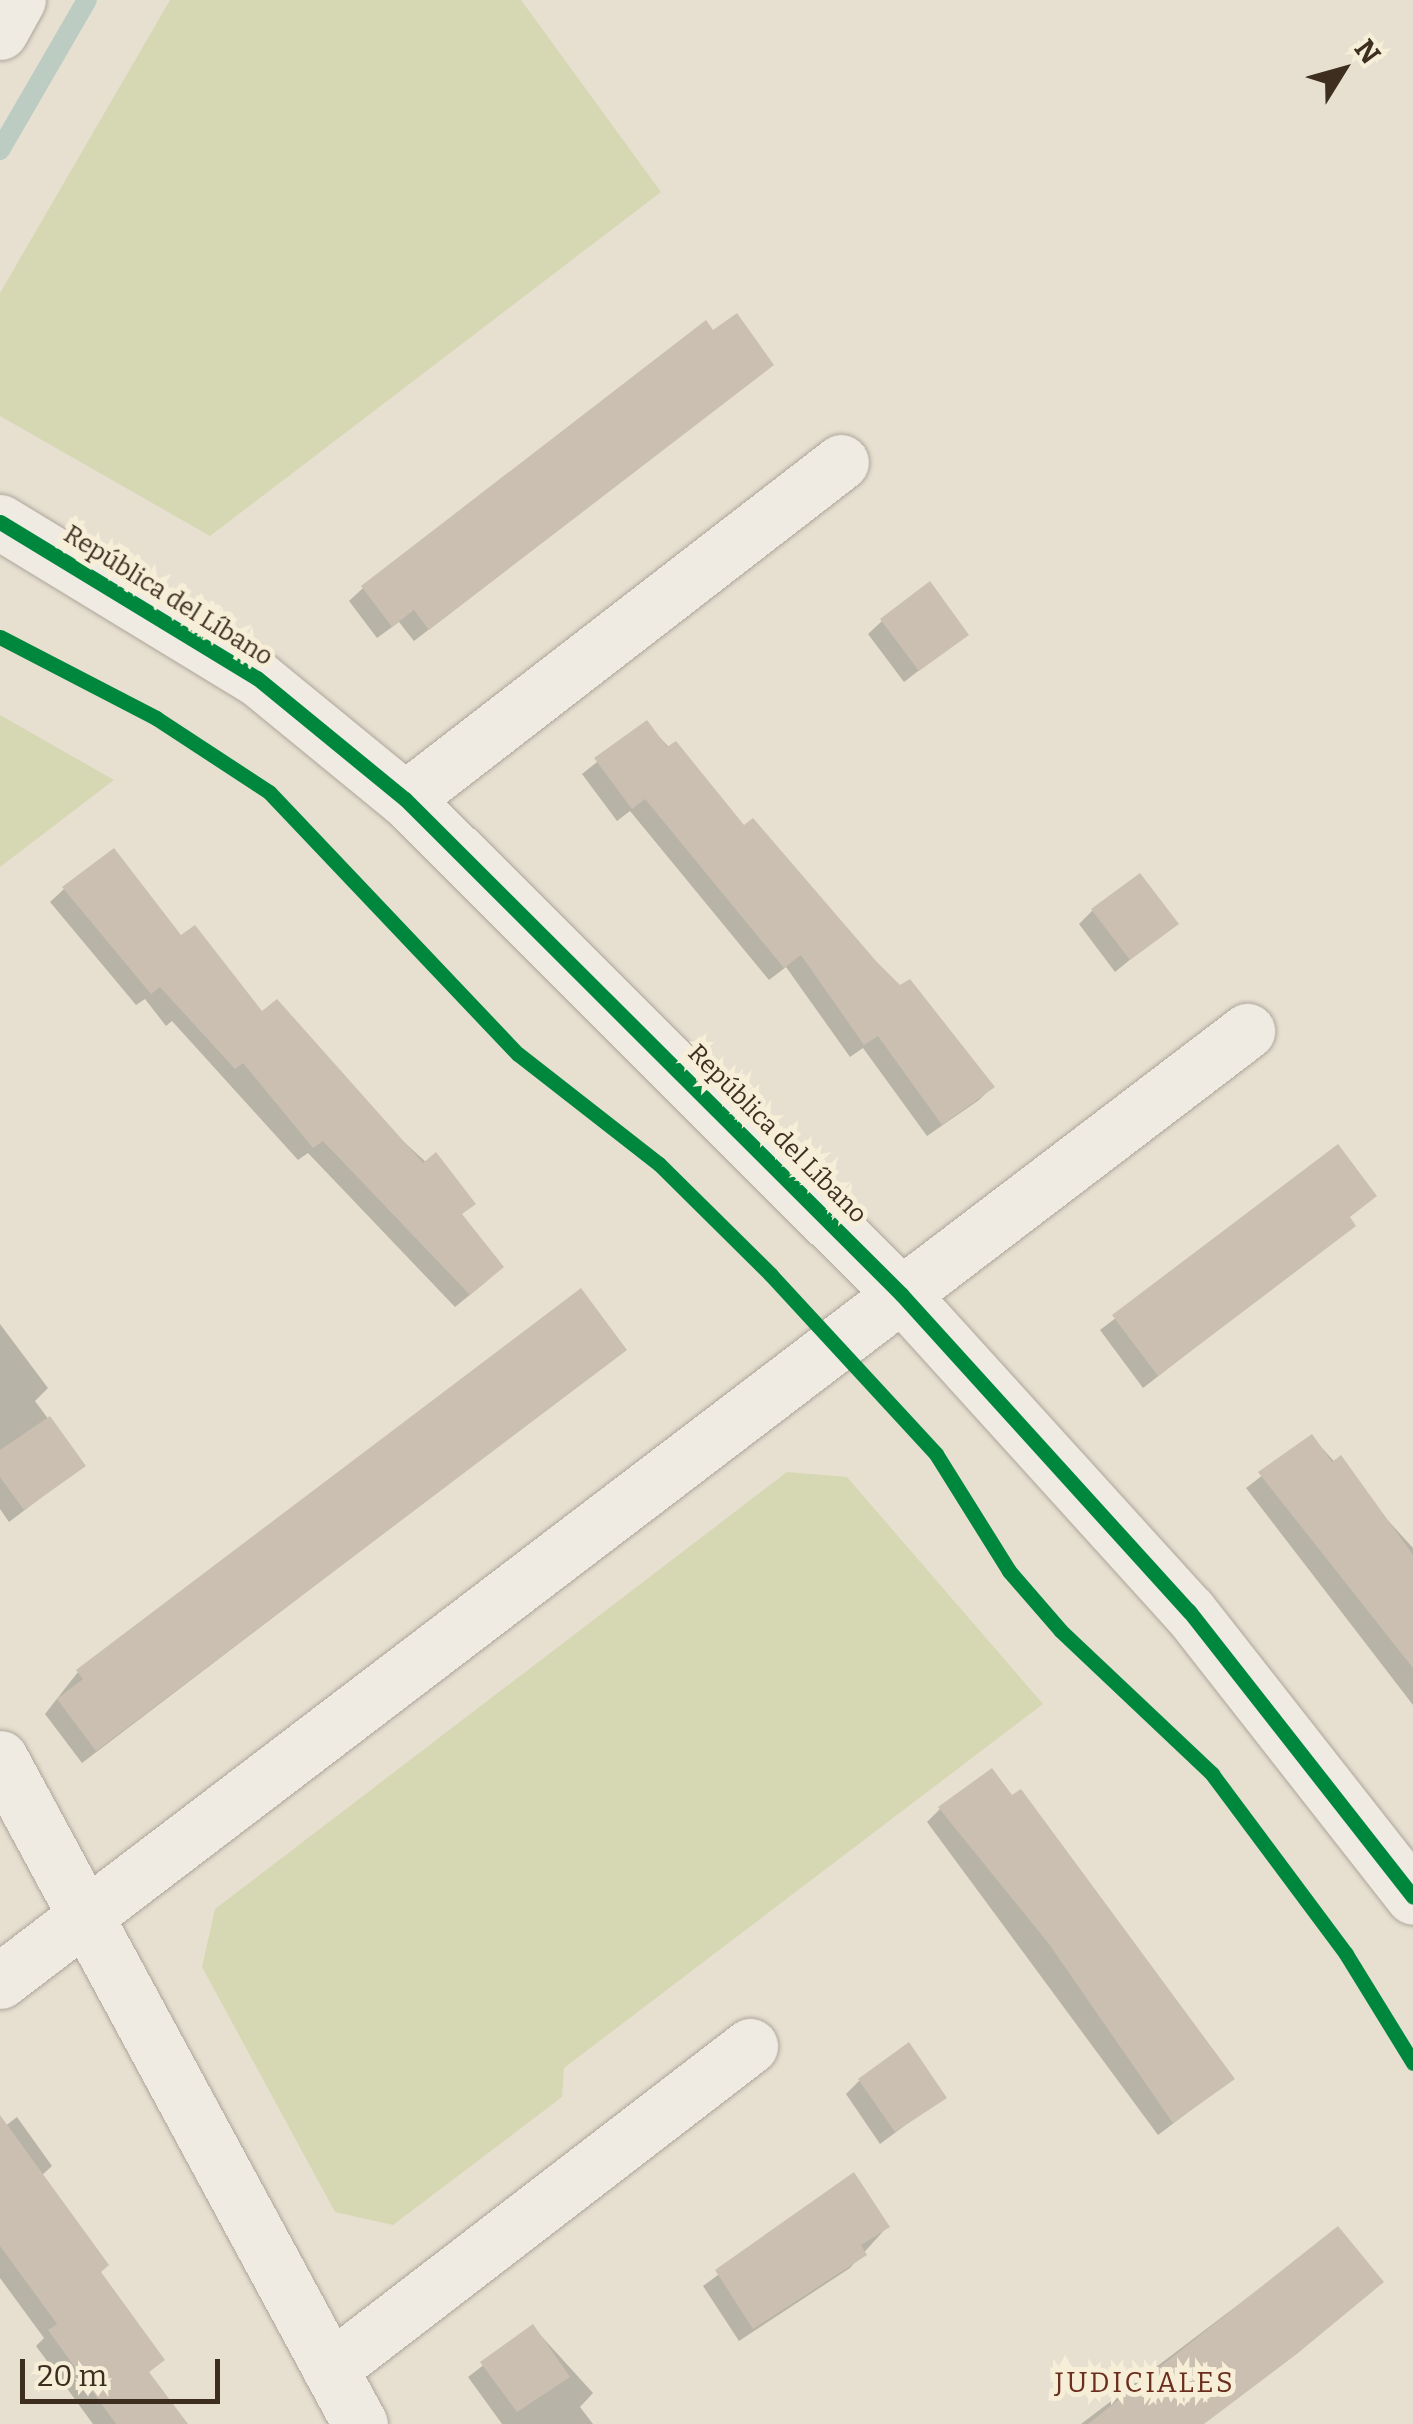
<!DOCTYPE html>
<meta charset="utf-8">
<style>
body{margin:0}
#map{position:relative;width:1413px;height:2424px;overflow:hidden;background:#e7e0d1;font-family:Bitter,serif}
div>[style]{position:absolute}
.green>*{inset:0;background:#d6d7b3}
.shadow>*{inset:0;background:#0003}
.stream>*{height:20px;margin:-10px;padding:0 10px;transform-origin:10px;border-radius:10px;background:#bcccc2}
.building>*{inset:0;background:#cbbfb2}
.roads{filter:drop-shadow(0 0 2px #ada599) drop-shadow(0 0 2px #ada599)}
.street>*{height:55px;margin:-27.5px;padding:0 27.5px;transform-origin:27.5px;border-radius:27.5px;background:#efebe3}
.secondary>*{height:55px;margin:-27.5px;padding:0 27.5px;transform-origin:27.5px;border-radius:27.5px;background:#efebe3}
.cycleway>*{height:15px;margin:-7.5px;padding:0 7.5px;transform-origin:7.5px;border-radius:7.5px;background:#00873e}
span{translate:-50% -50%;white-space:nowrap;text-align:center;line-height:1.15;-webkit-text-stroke:10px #f7eed8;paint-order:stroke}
.street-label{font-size:25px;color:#3d2e20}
.neighbourhood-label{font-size:28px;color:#6b2e1e;letter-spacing:2.5px}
.north{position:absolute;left:1293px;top:20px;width:100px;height:100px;-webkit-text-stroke:8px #f7eed8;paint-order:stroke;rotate:53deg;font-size:28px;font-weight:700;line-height:40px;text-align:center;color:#3d2e20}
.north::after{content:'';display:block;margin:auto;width:35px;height:45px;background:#3d2e20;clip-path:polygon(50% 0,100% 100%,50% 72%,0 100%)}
.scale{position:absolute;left:20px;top:2359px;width:200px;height:45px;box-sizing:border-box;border:5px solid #3d2e20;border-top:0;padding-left:12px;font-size:30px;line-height:35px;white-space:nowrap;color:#3d2e20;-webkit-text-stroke:8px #f7eed8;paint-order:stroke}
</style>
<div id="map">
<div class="green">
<div style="clip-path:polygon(170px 0,521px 0,661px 192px,210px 536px,0 416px,0 293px)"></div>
<div style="clip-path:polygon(0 715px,114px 780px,0 867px)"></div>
<div style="clip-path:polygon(787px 1472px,847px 1477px,1043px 1704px,564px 2068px,562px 2097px,393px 2225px,335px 2212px,202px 1967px,215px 1909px)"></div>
</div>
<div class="shadow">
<div style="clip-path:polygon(713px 333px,771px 364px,414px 641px,399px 622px,377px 638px,349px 601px,363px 588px)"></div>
<div style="clip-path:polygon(882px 621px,966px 634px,904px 682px,868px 634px)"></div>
<div style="clip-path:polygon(646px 723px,992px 1087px,979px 1100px,927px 1136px,863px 1048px,850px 1057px,786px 967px,769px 980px,630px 811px,617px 821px,582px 774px)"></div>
<div style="clip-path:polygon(64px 889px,181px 939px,472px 1204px,460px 1216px,487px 1281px,455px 1307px,308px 1153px,298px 1160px,172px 1021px,166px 1026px,145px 999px,136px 1005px,50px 902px)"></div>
<div style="clip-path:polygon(1093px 910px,1175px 923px,1115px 972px,1079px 924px)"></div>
<div style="clip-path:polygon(1338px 1148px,1374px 1196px,1348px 1218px,1353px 1225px,1143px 1388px,1100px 1330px)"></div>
<div style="clip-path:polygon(0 1324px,48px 1388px,35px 1401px,83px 1466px,9px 1522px,0 1509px)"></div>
<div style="clip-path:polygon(624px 1350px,82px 1763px,45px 1714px,78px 1672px)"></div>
<div style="clip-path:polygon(1312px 1437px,1413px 1548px,1413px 1705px,1246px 1488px)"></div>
<div style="clip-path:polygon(940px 1809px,1232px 2079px,1158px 2135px,927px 1822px)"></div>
<div style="clip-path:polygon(859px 2081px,943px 2097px,880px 2144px,846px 2094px)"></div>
<div style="clip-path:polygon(17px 2117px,52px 2166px,41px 2176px,98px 2272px,162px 2360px,147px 2374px,185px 2424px,93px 2424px,36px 2346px,44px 2338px,0 2278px,0 2130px)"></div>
<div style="clip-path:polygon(854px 2175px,887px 2227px,850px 2268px,739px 2341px,703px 2286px)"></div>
<div style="clip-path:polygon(1338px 2229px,1200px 2424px,1081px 2424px)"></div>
<div style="clip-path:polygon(533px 2327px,593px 2393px,580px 2407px,593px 2424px,502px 2424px,468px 2377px)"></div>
</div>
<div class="stream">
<div style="left:0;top:150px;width:173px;rotate:-59.9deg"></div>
</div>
<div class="building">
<div style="clip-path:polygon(737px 313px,774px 365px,429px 630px,414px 610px,392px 627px,361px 586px,706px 320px,713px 330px)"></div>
<div style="clip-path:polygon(930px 581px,969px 635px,919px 671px,880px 619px)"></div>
<div style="clip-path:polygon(647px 720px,667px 747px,676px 741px,744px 825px,753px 818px,876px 961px,900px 985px,910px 979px,995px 1087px,942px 1125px,878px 1036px,864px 1045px,801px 955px,784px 968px,645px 799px,632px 809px,594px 758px)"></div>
<div style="clip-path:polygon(114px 848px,181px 935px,195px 925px,262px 1011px,277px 999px,423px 1163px,436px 1152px,476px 1204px,462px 1214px,504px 1267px,470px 1295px,323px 1141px,313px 1148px,243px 1063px,235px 1069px,160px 987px,151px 994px,62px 887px)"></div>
<div style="clip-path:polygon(1140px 873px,1179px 924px,1130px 960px,1091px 909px)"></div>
<div style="clip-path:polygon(1338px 1144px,1377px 1196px,1350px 1217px,1356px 1226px,1158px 1376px,1112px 1315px)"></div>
<div style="clip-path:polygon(581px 1288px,627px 1350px,96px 1751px,57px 1699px,83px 1679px,76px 1670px)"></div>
<div style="clip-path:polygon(50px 1416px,86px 1466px,24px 1510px,0 1477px,0 1450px)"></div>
<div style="clip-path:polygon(1312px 1434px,1332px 1462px,1341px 1455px,1413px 1555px,1413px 1668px,1258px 1472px)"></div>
<div style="clip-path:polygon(992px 1768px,1012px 1795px,1021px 1789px,1235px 2079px,1173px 2123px,1049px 1944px,938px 1807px)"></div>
<div style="clip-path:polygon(909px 2042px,947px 2098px,895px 2132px,858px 2079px)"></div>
<div style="clip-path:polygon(0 2115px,109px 2265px,101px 2272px,165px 2360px,149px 2372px,188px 2424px,116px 2424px,48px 2330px,57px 2324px,0 2246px)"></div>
<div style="clip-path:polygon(854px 2172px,890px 2227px,861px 2245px,867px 2255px,753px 2329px,715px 2270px)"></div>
<div style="clip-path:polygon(1338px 2226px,1384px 2282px,1298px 2353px,1204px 2424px,1088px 2424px)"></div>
<div style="clip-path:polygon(533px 2324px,570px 2377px,517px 2412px,480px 2362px)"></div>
</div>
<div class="roads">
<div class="street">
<div style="left:405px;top:799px;width:551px;rotate:-37.7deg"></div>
<div style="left:0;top:1758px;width:757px;rotate:61.61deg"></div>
<div style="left:0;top:1981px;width:1568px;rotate:-37.3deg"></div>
<div style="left:330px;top:2369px;width:530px;rotate:-37.56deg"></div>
</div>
<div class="secondary">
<div style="left:0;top:32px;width:37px;rotate:-61deg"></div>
<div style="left:0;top:522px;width:301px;rotate:31.3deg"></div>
<div style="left:257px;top:678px;width:191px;rotate:39.3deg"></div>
<div style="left:405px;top:799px;width:702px;rotate:44.94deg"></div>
<div style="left:902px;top:1295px;width:427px;rotate:47.8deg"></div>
<div style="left:1189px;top:1611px;width:363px;rotate:51.9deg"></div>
</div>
</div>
<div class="cycleway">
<div style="left:0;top:522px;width:301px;rotate:31.3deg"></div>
<div style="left:257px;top:678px;width:191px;rotate:39.3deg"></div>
<div style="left:405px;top:799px;width:702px;rotate:44.94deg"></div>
<div style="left:902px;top:1295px;width:427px;rotate:47.8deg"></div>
<div style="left:1189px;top:1611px;width:363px;rotate:51.9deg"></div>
<div style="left:0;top:637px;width:176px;rotate:27.4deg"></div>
<div style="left:156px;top:718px;width:135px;rotate:33.2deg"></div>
<div style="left:269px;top:792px;width:361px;rotate:46.5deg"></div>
<div style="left:518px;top:1054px;width:179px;rotate:38deg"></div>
<div style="left:659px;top:1164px;width:158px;rotate:44.7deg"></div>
<div style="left:771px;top:1275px;width:243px;rotate:47.3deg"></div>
<div style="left:936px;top:1454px;width:138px;rotate:58deg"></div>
<div style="left:1009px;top:1571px;width:79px;rotate:49.1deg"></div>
<div style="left:1061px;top:1631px;width:208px;rotate:43.4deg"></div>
<div style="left:1212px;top:1774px;width:224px;rotate:53.3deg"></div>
<div style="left:1346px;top:1954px;width:128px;rotate:58.4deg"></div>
</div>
<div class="street-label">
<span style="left:168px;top:596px;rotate:32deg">República del Líbano</span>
<span style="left:777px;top:1134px;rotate:45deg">República del Líbano</span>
</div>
<div class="neighbourhood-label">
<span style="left:1145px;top:2383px">JUDICIALES</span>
</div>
<div class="north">N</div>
<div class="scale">20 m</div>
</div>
